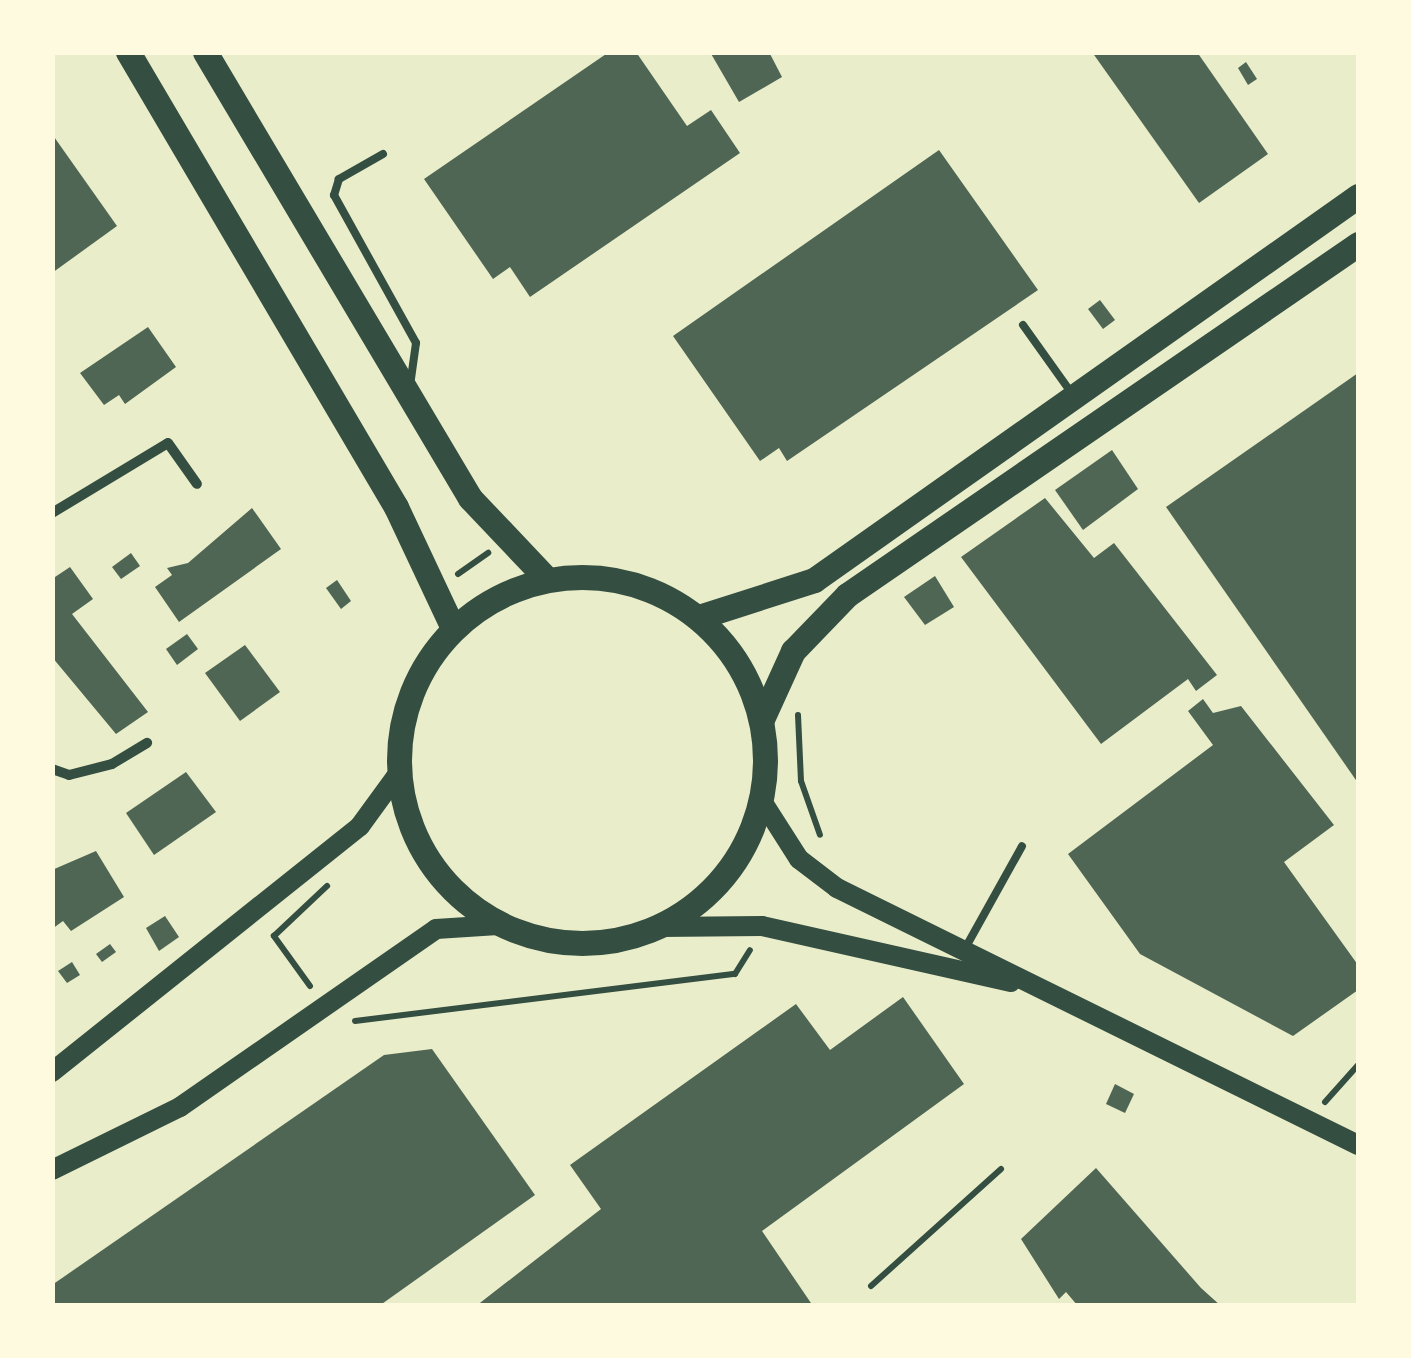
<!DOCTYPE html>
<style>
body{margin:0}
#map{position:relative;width:1411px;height:1358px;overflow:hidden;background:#e9edc9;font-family:"Asap Condensed",sans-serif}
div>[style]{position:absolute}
.building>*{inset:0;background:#4f6655}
.path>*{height:6px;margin:-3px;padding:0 3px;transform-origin:3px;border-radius:3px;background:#344e41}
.service>*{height:8px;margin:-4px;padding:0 4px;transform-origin:4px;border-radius:4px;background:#344e41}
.minor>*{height:10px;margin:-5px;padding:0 5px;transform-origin:5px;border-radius:5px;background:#344e41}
.secondary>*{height:20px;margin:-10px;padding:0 10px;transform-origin:10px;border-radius:10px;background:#344e41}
.primary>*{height:25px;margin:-12.5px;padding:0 12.5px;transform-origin:12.5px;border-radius:12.5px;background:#344e41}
.primary>.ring{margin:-12.5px;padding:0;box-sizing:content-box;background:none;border:25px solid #344e41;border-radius:50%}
span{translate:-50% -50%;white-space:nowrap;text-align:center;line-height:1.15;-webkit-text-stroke:8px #fefae0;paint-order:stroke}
.frame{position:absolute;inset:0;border:55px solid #fefae0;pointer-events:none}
</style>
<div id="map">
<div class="building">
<div style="clip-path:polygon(609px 52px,636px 52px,687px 126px,711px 110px,740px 153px,530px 297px,510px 267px,493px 279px,424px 179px)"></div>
<div style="clip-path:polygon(710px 52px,769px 52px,782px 77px,739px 102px)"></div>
<div style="clip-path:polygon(1092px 52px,1197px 52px,1268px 154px,1199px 203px)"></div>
<div style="clip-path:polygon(1246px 62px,1257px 79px,1248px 85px,1238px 68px)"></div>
<div style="clip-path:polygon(52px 134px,117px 226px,52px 273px)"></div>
<div style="clip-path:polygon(939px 150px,1038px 290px,787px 461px,779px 448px,760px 461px,673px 336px)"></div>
<div style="clip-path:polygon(1100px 300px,1115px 320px,1103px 329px,1088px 309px)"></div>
<div style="clip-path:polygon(148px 327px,176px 367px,125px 404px,119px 395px,104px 405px,80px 373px)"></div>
<div style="clip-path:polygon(1358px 373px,1358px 783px,1166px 507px)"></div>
<div style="clip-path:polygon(1112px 450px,1138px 489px,1083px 530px,1055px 490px)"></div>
<div style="clip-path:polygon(1045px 498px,1094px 558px,1114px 543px,1217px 675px,1196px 691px,1188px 679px,1101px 744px,961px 557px)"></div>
<div style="clip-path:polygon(252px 508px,281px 549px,179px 622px,155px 587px,172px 575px,167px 568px,188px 563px)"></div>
<div style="clip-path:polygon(131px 553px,140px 566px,121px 579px,112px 567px)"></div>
<div style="clip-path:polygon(70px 567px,93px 599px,72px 614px,148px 712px,116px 734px,52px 657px,52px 579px)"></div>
<div style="clip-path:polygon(935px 576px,954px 607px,925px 625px,904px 597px)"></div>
<div style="clip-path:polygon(337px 580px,351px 601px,341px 609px,326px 588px)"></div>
<div style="clip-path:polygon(187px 634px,198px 649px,177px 665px,166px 649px)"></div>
<div style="clip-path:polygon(245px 645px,280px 692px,240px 721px,205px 673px)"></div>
<div style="clip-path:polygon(1203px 699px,1213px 713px,1241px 706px,1334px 825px,1284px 862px,1358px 965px,1358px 990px,1293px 1036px,1140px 954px,1068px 854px,1213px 745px,1188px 711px)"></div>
<div style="clip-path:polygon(186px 772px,216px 812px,154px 855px,126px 813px)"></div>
<div style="clip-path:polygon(96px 851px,124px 897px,71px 931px,63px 921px,52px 929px,52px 870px)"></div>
<div style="clip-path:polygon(165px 916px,179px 937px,159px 951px,146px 928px)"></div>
<div style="clip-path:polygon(110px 944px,116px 952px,102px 962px,96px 954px)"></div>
<div style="clip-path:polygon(72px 962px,80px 975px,67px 983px,58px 971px)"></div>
<div style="clip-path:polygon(903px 997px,964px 1084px,762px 1231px,813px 1306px,476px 1306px,601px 1209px,570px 1165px,796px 1004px,830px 1050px)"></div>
<div style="clip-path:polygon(432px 1049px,535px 1195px,379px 1306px,52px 1306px,52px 1285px,384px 1055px)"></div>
<div style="clip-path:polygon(1115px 1084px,1134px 1094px,1125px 1113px,1106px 1104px)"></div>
<div style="clip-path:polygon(1096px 1168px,1201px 1288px,1221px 1306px,1078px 1306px,1066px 1292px,1059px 1299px,1021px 1239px)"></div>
</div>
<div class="path">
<div style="left:458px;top:574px;width:37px;rotate:-35deg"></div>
<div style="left:798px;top:715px;width:66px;rotate:87.4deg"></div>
<div style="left:801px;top:781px;width:57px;rotate:70.6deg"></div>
<div style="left:310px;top:986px;width:62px;rotate:-125.8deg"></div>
<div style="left:274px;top:936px;width:73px;rotate:-43.3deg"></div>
<div style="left:355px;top:1021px;width:383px;rotate:-7.1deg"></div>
<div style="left:735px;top:974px;width:28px;rotate:-58deg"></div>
<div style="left:1325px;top:1102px;width:50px;rotate:-48.3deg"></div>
<div style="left:871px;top:1286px;width:175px;rotate:-42deg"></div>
</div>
<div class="service">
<div style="left:383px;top:154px;width:51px;rotate:150.4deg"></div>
<div style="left:339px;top:179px;width:17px;rotate:107deg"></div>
<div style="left:334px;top:195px;width:169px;rotate:61deg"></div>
<div style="left:416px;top:343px;width:37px;rotate:98deg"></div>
<div style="left:1023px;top:325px;width:86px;rotate:54.5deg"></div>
<div style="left:967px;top:945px;width:113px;rotate:-60.9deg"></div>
</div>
<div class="minor">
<div style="left:52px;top:513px;width:135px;rotate:-31.1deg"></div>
<div style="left:168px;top:443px;width:50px;rotate:54.7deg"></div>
<div style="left:52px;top:769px;width:18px;rotate:19deg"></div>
<div style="left:69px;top:775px;width:44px;rotate:-14.3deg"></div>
<div style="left:112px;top:764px;width:41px;rotate:-31deg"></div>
</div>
<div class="secondary">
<div style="left:762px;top:801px;width:69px;rotate:57.5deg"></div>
<div style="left:799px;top:859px;width:48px;rotate:37.3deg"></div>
<div style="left:837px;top:888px;width:581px;rotate:26.26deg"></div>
<div style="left:660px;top:927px;width:102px;rotate:-0.6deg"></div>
<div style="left:762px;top:926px;width:255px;rotate:12.7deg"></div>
<div style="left:52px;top:1072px;width:394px;rotate:-38.6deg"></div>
<div style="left:360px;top:826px;width:63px;rotate:-54deg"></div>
<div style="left:52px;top:1170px;width:143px;rotate:-26.2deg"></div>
<div style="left:180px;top:1107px;width:312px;rotate:-34.8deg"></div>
<div style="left:436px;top:929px;width:62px;rotate:-3.7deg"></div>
</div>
<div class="primary">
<div style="left:128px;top:52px;width:528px;rotate:59.5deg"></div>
<div style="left:396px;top:507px;width:134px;rotate:64.8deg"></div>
<div style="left:205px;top:52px;width:519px;rotate:59.28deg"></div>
<div style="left:470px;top:498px;width:112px;rotate:46.5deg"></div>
<div class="ring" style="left:399px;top:577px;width:341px;height:341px"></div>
<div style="left:699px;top:617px;width:121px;rotate:-17.8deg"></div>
<div style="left:814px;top:580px;width:666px;rotate:-35.22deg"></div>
<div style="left:762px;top:719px;width:75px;rotate:-65.5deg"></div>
<div style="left:793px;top:651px;width:78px;rotate:-46deg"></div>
<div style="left:847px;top:595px;width:620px;rotate:-34.48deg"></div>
</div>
<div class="frame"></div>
</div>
